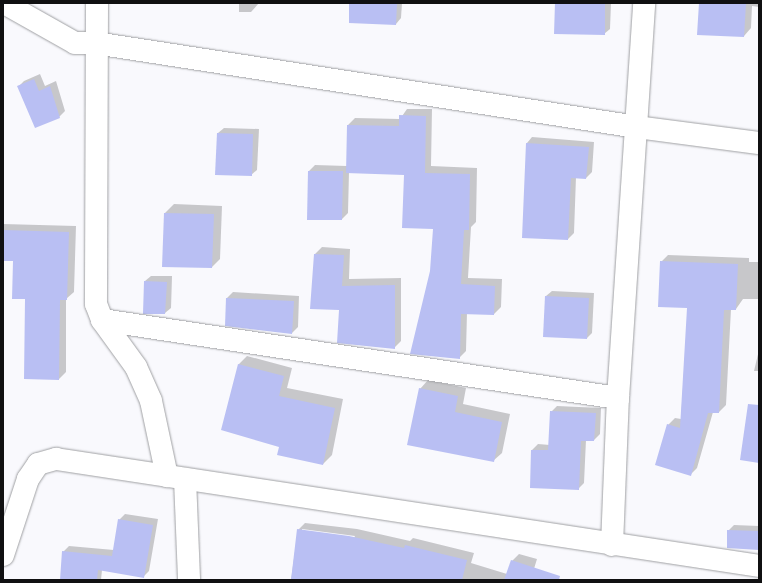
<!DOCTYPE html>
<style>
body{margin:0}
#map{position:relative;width:762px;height:583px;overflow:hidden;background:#f9f9fd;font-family:Bitter,serif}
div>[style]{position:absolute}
.shadow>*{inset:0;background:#0003}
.building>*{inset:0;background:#b9bff3}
.roads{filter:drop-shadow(0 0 1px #9fa0a3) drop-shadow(0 0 1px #9fa0a3)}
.minor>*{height:22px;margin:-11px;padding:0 11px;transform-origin:11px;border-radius:11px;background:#fff}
span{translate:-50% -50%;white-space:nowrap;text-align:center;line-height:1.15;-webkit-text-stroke:3px #fff;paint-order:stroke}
.frame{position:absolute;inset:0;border:4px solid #101011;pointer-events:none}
</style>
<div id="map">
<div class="shadow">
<div style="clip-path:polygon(239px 3px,259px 3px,251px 12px,239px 12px)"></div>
<div style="clip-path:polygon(350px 3px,402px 3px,401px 18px,396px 24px)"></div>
<div style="clip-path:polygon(556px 3px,611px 3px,610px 29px,604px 34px)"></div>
<div style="clip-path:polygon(700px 3px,759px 3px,759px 7px,752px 6px,751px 28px,744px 36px)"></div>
<div style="clip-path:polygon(40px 74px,45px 86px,56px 81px,65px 111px,59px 117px,18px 87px,24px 81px)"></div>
<div style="clip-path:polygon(407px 109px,432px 109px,431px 166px,477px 168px,476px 222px,471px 227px,468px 278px,502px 279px,501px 307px,494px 314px,467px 313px,466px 351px,459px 358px,431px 271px,434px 228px,405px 174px,349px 172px,348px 213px,342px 219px,309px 171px,315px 165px,347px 166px,348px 125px,355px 118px,400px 119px)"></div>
<div style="clip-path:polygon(224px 128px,259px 129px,257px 170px,251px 175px,218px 133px)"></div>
<div style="clip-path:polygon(532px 137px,594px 142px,592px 172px,586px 178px,576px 177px,574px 233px,568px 239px,523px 237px,527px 143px)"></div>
<div style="clip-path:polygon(174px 204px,222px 206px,220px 259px,212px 267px,163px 266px,165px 213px)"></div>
<div style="clip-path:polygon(3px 224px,76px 226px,74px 292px,66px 299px,66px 372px,59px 379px,14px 260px,3px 260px)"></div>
<div style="clip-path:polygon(322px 247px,350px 249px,349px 279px,401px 278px,401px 341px,394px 348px,340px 309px,315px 254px)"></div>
<div style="clip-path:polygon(668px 255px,749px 258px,749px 262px,759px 262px,759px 299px,743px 299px,736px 309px,731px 309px,726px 405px,719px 412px,713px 412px,697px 468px,690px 475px,668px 425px,675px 418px,681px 419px,688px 307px,661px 262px)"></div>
<div style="clip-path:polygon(151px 276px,172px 276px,171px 308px,165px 313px,145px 281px)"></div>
<div style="clip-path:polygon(552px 291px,594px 293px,592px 333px,587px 338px,546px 296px)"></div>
<div style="clip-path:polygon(233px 292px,299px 296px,298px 327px,292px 333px,226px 325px,227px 298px)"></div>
<div style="clip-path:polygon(759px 350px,759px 371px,754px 371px)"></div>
<div style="clip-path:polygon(247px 356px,292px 368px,287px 388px,343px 399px,332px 455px,323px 464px,238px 365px)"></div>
<div style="clip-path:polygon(428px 380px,466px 388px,463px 404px,510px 414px,502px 453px,493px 461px,420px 389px)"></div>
<div style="clip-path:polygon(557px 406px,601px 408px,600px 434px,594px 440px,586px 440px,584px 483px,578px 489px,532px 450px,538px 444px,550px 445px,551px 412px)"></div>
<div style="clip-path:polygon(125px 514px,158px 519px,149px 571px,143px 577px,102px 570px,101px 580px,61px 580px,63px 552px,69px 546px,114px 550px,119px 520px)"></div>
<div style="clip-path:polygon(evenodd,305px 523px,357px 529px,410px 541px,413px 538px,474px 553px,471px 563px,507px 574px,512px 561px,519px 554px,537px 559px,533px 572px,559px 580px,291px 580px,298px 530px,305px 523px,302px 529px,355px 536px,354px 538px,302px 531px,302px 529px)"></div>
<div style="clip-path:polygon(734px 525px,759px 526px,759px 549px,728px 531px)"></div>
</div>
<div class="building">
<div style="clip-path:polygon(349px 3px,397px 3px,396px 25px,349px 23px)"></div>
<div style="clip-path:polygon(555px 3px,605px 3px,605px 35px,554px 34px)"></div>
<div style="clip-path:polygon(699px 3px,746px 3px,744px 37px,697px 35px)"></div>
<div style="clip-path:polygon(34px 79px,39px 91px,50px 86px,60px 118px,35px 128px,17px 86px)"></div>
<div style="clip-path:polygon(399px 115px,426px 116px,425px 173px,470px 174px,469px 230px,464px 230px,461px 284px,495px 286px,494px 315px,461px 314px,460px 359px,410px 354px,430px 271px,433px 229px,402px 228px,404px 175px,346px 173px,347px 125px,399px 126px)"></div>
<div style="clip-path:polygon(217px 133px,253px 134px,252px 176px,215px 175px)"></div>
<div style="clip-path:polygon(526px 143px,589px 147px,586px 179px,571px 178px,568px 240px,522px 238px)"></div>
<div style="clip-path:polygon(308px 171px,343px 171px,342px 220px,307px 220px)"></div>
<div style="clip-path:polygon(164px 213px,214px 214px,212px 268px,162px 267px)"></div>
<div style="clip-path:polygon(3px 230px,69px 232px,67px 300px,60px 300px,59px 380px,24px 379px,25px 299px,12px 299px,13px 261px,3px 261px)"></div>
<div style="clip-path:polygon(314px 254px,344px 255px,342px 286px,395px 285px,395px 349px,337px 343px,339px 310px,310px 309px)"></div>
<div style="clip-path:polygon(660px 261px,738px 264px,736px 310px,724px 310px,719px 413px,708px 413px,691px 476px,655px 465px,667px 424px,680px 428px,687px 308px,658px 307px)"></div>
<div style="clip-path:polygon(144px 281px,167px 282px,165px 314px,143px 314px)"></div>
<div style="clip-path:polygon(545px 296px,589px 298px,587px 339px,543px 337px)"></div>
<div style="clip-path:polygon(226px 298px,294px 301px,292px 334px,225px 326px)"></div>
<div style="clip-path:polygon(238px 364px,284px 376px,279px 396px,335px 408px,323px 465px,277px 455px,279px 447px,221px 430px)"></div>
<div style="clip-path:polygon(419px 388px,458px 396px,455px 412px,502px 422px,494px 462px,407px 445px)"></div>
<div style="clip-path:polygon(748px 404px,759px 405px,759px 463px,740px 460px)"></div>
<div style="clip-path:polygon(550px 411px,596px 413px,594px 441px,581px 441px,579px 490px,530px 488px,531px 450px,548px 450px)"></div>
<div style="clip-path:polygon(118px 519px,153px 525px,144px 578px,98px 570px,97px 580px,60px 580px,62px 551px,112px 556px)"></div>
<div style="clip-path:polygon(297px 529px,349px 536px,404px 548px,405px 545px,467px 560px,462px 580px,291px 580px)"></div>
<div style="clip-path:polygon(727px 530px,759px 531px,759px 550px,727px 548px)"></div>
<div style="clip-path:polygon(511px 560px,560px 576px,559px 580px,504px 580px)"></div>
</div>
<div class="roads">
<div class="minor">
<div style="left:4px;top:3px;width:81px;rotate:29.4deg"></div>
<div style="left:75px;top:43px;width:20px"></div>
<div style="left:95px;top:43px;width:548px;rotate:8.81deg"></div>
<div style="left:637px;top:127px;width:123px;rotate:7.5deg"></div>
<div style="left:97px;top:3px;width:301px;rotate:90.2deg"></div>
<div style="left:96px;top:304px;width:17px;rotate:69deg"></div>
<div style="left:102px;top:320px;width:58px;rotate:54.1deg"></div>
<div style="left:136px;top:367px;width:37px;rotate:66deg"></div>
<div style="left:151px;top:401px;width:77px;rotate:78deg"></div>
<div style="left:102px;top:320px;width:522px;rotate:8.6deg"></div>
<div style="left:185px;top:479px;width:101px;rotate:87.7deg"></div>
<div style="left:612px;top:545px;width:147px;rotate:-87.7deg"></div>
<div style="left:618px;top:398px;width:396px;rotate:-86.2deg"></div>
<div style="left:3px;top:555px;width:80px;rotate:-71.8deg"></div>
<div style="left:28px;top:479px;width:18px;rotate:-56deg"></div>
<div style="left:38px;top:464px;width:19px;rotate:-16deg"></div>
<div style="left:56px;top:459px;width:711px;rotate:8.65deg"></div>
</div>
</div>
<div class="frame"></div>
</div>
